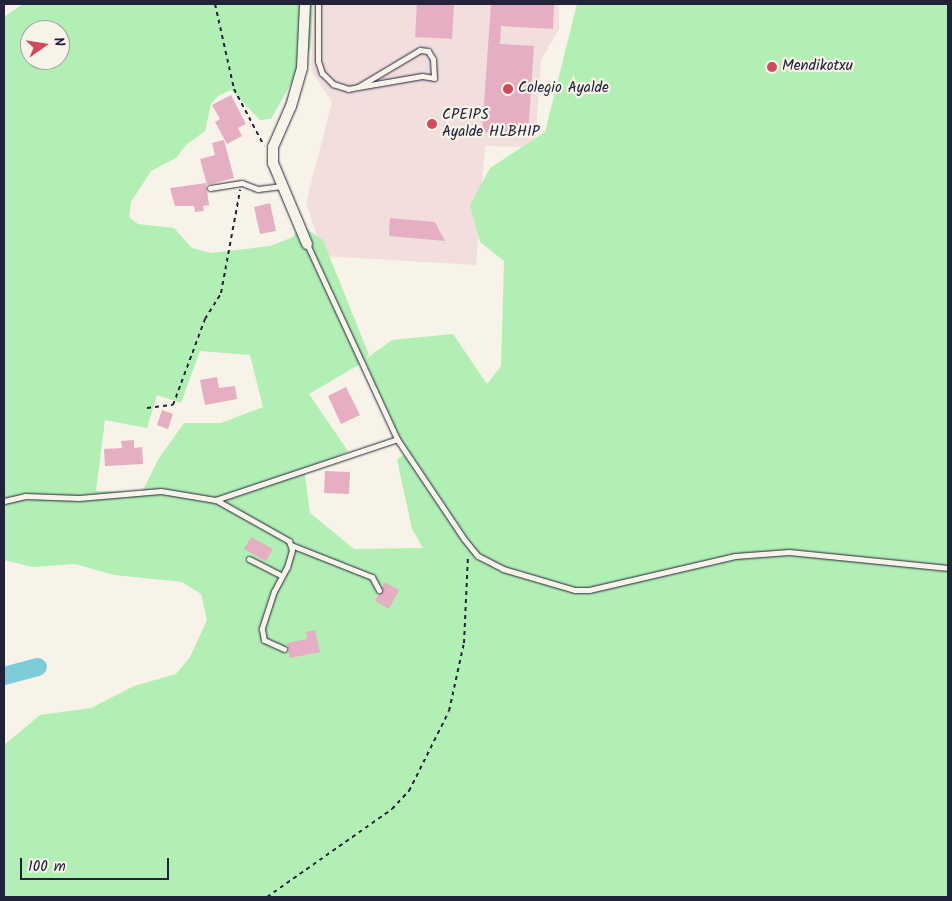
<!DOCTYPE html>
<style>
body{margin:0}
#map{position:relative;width:952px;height:901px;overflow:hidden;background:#f7f3e8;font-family:Kalam,sans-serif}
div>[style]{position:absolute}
.built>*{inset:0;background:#f2dedd}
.green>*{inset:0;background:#b2efb5}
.river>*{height:18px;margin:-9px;padding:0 9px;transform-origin:9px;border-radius:9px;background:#7dcdd8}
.building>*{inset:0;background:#e6aec2}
.path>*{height:2px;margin-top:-1px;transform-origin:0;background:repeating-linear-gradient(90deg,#22223b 0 4px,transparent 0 8px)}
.roads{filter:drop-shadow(0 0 1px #22223b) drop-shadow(0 0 1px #22223b)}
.lane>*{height:5px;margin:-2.5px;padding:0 2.5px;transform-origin:2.5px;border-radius:2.5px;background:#f7f3e8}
.street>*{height:10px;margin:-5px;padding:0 5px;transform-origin:5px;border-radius:5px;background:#f7f3e8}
.dots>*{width:14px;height:14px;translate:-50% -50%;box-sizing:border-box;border:2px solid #f7f3e8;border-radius:50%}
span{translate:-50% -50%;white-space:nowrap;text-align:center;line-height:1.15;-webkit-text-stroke:4.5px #f7f3e8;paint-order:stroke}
.poi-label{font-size:15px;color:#22223b}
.left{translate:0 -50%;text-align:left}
.frame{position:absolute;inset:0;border:5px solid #22223b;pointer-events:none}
.north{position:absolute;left:20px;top:20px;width:50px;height:50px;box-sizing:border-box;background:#f7f3e8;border:1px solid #a29fa3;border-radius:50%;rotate:77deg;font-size:14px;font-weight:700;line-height:20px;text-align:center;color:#22223b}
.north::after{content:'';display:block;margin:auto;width:18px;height:22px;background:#d1495b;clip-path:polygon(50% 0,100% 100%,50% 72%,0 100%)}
.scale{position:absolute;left:20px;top:858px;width:149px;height:22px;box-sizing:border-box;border:2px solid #22223b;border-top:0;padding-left:6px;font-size:15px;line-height:18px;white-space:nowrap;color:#22223b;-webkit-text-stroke:4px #f7f3e8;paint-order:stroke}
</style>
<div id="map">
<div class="built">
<div style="clip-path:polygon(314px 4px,559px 4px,559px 29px,541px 60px,535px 147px,485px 146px,476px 265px,324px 256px,306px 203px,332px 102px,311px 70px)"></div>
</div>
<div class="green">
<div style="clip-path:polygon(evenodd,23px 4px,313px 4px,311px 48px,271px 119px,260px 120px,231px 90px,218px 96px,211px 104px,205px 131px,186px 145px,176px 158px,151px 171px,131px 202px,129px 217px,138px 224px,174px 228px,192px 248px,211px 253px,270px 246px,293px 237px,300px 225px,323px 240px,369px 355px,366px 359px,392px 340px,453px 334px,487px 384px,501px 366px,504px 261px,480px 242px,470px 205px,490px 168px,545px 132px,577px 4px,948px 4px,948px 897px,4px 897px,4px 745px,40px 715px,91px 708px,134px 686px,176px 674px,190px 657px,207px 620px,201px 594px,182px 582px,114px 575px,75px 564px,33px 567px,4px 560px,4px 17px,23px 4px,30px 30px,60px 30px,60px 60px,30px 60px,30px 30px,23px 4px,200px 351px,250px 355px,263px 407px,221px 423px,184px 423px,159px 458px,142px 492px,96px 491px,105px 420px,147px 428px,157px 395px,181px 403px,200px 351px,23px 4px,365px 361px,375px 393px,407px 453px,397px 459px,412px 529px,423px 548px,354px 549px,310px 513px,305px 474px,348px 451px,309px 394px,365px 361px)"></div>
</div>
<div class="river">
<div style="left:4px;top:676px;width:35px;rotate:-15deg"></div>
</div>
<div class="building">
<div style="clip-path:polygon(417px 4px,454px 4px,452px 39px,415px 37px)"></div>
<div style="clip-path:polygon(491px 4px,554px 4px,553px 29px,501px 26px,500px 44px,534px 46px,528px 135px,482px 132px)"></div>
<div style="clip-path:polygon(231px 95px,246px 124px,238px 128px,242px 136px,227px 144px,215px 122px,220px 119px,212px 105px)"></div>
<div style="clip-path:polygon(224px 140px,234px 178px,207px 185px,200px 159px,215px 155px,212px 143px)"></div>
<div style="clip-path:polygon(206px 183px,209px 205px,203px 206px,204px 211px,195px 212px,194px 206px,175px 206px,170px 188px)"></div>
<div style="clip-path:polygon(270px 203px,276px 231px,260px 234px,254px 207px)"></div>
<div style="clip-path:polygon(390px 218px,435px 222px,445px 241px,389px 236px)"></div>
<div style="clip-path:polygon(217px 377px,219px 388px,235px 386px,237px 399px,205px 405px,200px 380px)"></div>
<div style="clip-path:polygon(346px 387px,360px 415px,341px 424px,328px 396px)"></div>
<div style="clip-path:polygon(162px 410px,173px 414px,168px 429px,157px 425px)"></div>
<div style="clip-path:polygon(134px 440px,134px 448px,142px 447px,143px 464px,105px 466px,104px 449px,122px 448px,121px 441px)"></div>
<div style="clip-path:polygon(325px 471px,350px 472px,349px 494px,324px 493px)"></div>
<div style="clip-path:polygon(251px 537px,273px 549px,266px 561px,244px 549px)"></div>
<div style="clip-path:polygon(385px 582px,399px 590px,389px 609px,375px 601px)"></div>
<div style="clip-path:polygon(315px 630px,320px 652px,290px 658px,287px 643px,307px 639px,306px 632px)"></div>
</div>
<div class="path">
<div style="left:215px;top:4px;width:87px;rotate:77.4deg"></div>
<div style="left:234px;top:89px;width:64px;rotate:62.2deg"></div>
<div style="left:147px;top:408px;width:26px;rotate:-7deg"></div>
<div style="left:173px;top:405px;width:92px;rotate:-69.6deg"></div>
<div style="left:205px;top:319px;width:31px;rotate:-58deg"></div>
<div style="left:221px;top:293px;width:105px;rotate:-79.5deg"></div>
<div style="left:267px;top:897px;width:153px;rotate:-35.1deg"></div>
<div style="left:392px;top:809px;width:25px;rotate:-47deg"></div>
<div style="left:409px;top:791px;width:89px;rotate:-63.4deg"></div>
<div style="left:449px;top:711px;width:70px;rotate:-77.6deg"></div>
<div style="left:464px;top:643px;width:88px;rotate:-87.4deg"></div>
</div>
<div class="roads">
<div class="lane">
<div style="left:318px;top:4px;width:57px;rotate:90deg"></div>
<div style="left:318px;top:61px;width:13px;rotate:72deg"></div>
<div style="left:322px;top:73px;width:16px;rotate:45deg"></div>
<div style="left:333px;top:84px;width:16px;rotate:18deg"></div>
<div style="left:348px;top:89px;width:10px;rotate:-11deg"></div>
<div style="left:358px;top:87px;width:65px;rotate:-9.8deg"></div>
<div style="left:422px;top:76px;width:12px;rotate:9deg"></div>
<div style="left:434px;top:78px;width:19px;rotate:-93deg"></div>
<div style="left:433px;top:59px;width:9px;rotate:-122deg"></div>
<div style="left:428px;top:51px;width:8px;rotate:-173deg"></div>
<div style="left:420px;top:50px;width:72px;rotate:149.2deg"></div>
<div style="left:210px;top:188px;width:32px;rotate:-9deg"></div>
<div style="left:242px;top:183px;width:17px;rotate:21deg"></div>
<div style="left:258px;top:189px;width:24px;rotate:-7deg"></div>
<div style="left:307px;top:244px;width:215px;rotate:65.2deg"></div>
<div style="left:397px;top:439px;width:120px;rotate:56.2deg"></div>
<div style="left:464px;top:539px;width:22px;rotate:51deg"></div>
<div style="left:478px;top:556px;width:28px;rotate:27deg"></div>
<div style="left:503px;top:569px;width:75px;rotate:16.3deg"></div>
<div style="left:575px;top:590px;width:14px"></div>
<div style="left:589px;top:590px;width:150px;rotate:-13.1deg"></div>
<div style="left:735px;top:556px;width:54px;rotate:-4.2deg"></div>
<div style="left:789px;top:552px;width:160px;rotate:5.7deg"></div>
<div style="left:216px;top:500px;width:84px;rotate:29.3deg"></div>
<div style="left:289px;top:541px;width:9px;rotate:72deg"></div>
<div style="left:292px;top:550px;width:18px;rotate:106deg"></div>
<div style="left:287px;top:567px;width:27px;rotate:118deg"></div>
<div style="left:274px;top:591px;width:40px;rotate:108deg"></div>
<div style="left:262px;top:629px;width:11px;rotate:80deg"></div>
<div style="left:264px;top:640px;width:22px;rotate:24deg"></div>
<div style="left:4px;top:501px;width:22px;rotate:-13deg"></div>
<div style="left:25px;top:496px;width:54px;rotate:2.1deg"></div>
<div style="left:79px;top:498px;width:82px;rotate:-4.9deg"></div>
<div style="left:161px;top:491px;width:55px;rotate:9.5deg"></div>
<div style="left:215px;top:500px;width:192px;rotate:-18.5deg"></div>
<div style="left:291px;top:545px;width:87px;rotate:21.6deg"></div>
<div style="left:372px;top:577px;width:15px;rotate:62deg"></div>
<div style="left:249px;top:559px;width:37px;rotate:27deg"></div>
</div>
<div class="street">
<div style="left:305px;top:4px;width:64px;rotate:92.7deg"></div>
<div style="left:302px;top:68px;width:40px;rotate:106deg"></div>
<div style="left:291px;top:106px;width:45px;rotate:113.7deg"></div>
<div style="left:273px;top:147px;width:16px;rotate:90deg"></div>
<div style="left:273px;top:163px;width:88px;rotate:67.2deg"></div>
</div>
</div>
<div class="dots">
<div style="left:772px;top:67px;background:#d1495b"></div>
<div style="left:508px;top:89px;background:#d1495b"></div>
<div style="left:432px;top:124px;background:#d1495b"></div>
</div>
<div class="poi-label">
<span class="left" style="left:782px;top:67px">Mendikotxu</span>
<span class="left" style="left:518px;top:89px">Colegio Ayalde</span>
<span class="left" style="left:442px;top:124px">CPEIPS<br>Ayalde HLBHIP</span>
</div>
<div class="frame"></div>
<div class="north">N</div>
<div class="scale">100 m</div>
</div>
